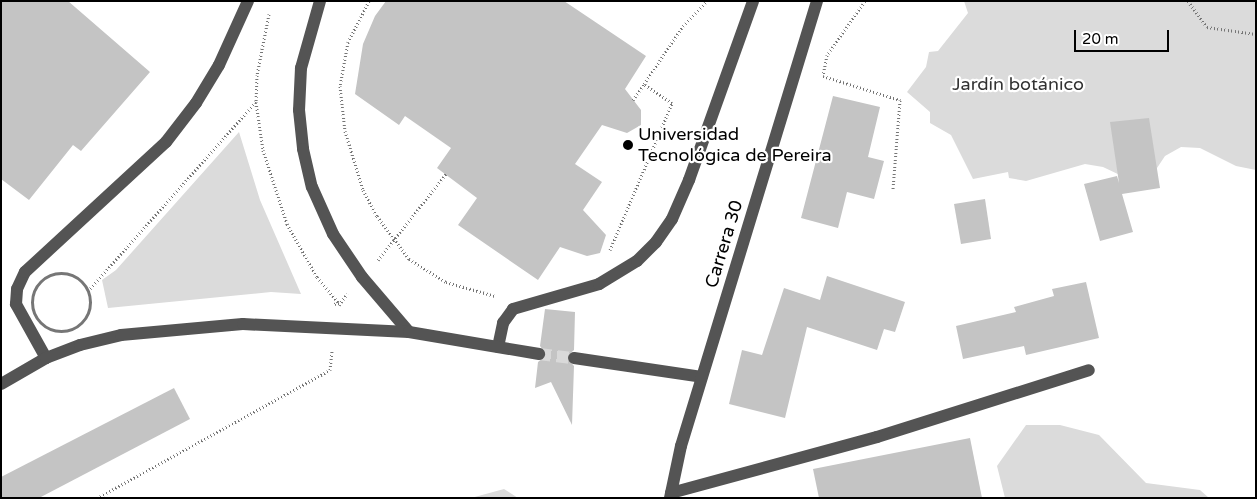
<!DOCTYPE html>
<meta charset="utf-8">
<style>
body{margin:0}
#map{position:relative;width:1257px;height:499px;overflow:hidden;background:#fff;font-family:"Varela Round",sans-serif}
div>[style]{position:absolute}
.green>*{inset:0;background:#dbdbdb}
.building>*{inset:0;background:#c4c4c4}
.minor-tunnel>*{height:12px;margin-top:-6px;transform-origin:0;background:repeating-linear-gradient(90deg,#d9d9d9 0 12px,transparent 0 18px)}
.path>*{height:3px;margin-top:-1.5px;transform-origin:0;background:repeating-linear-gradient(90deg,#767676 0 1px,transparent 0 3.5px)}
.path>.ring{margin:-1.5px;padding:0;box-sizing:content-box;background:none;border:3px solid #767676;border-radius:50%}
.minor>*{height:12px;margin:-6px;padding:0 6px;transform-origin:6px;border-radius:6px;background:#545454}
.dots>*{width:14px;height:14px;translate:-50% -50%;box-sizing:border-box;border:2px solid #fff;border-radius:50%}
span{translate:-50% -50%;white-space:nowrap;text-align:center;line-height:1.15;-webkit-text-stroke:4.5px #fff;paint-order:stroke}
.park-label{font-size:18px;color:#323232}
.poi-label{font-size:18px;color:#000}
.left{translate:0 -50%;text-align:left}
.street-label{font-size:18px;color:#000}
.frame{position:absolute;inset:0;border:2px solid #000;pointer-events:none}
.scale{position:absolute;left:1074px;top:30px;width:95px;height:22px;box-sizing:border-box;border:2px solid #000;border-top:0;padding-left:6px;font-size:15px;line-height:18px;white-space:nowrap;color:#000;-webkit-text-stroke:4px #fff;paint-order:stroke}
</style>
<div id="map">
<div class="green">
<div style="clip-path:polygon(964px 1px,1256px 1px,1256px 170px,1236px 166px,1200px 148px,1181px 147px,1165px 156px,1155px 171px,1122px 176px,1103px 167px,1085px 164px,1026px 181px,1009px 178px,1008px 172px,973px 179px,951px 135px,930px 123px,930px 112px,907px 92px,926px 67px,929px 52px,938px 51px,968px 13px)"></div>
<div style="clip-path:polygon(239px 132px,260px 200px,301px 294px,271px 292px,108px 308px,102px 280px,116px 270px)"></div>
<div style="clip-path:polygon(1026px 425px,1060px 425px,1099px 435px,1146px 483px,1200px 490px,1209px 498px,1005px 498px,997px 466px)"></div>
<div style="clip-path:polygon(504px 489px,518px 498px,471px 498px)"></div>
</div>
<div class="building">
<div style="clip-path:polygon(1px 1px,68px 1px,150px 72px,81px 151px,73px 145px,29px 200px,1px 179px)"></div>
<div style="clip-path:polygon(386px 1px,564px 1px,646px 56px,625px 89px,641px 110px,641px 125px,627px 133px,602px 125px,575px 164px,602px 182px,583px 210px,606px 235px,600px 253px,587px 256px,560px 247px,538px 280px,458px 225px,477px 198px,437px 168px,451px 148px,405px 116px,399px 125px,355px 94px,363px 44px,375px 16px)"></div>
<div style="clip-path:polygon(833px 96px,880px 107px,868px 157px,884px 161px,874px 199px,847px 192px,838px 228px,801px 218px)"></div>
<div style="clip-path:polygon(1149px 118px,1160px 188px,1122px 194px,1133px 232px,1100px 241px,1084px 184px,1117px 176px,1119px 183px,1110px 122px)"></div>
<div style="clip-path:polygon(985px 199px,991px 239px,961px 244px,954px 204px)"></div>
<div style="clip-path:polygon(827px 276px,905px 302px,895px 332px,884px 329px,877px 350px,807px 327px,785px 418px,729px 404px,742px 350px,762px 355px,784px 288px,820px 300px)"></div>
<div style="clip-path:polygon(1086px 282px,1099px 338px,1026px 355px,1024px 346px,963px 359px,956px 326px,1016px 312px,1014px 307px,1054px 296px,1052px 289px)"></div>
<div style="clip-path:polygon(545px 309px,575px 312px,574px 350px,566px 357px,574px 366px,572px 425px,551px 382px,535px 388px,538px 362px,547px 355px,540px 346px)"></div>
<div style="clip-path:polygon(174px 388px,190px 419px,39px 498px,1px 498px,1px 477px)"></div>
<div style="clip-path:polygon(970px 438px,982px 498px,819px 498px,813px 469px)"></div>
</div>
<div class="minor-tunnel">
<div style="left:539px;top:354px;width:35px;rotate:7deg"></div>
</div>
<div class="path">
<div style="left:369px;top:1px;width:46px;rotate:117.1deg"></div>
<div style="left:348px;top:42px;width:45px;rotate:100.3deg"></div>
<div style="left:340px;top:86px;width:45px;rotate:83.7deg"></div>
<div style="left:345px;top:131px;width:62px;rotate:73deg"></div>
<div style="left:363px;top:190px;width:30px;rotate:62deg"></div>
<div style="left:377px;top:216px;width:54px;rotate:53.3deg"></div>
<div style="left:409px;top:259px;width:44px;rotate:31.9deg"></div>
<div style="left:446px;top:282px;width:51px;rotate:15.9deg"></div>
<div style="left:865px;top:1px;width:66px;rotate:125.1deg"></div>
<div style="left:827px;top:55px;width:21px;rotate:101deg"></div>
<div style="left:823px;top:76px;width:81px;rotate:17.3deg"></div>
<div style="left:900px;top:100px;width:89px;rotate:94.5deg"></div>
<div style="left:1188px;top:1px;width:32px;rotate:54deg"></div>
<div style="left:1207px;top:27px;width:49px;rotate:8.1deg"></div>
<div style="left:269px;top:14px;width:62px;rotate:101.1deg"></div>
<div style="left:257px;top:75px;width:27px;rotate:92deg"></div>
<div style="left:256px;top:102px;width:49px;rotate:81.7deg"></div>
<div style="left:263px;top:150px;width:78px;rotate:72deg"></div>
<div style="left:287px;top:224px;width:61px;rotate:60.5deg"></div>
<div style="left:317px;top:277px;width:34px;rotate:50deg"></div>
<div style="left:339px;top:303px;width:5px;rotate:169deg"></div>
<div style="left:633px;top:100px;width:19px;rotate:-55deg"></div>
<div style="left:610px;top:250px;width:160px;rotate:-67.1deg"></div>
<div style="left:672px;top:103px;width:34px;rotate:-146deg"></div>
<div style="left:644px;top:84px;width:70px;rotate:-56.1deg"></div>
<div style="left:683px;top:26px;width:35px;rotate:-46deg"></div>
<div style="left:378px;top:260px;width:110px;rotate:-51.7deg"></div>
<div class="ring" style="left:32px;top:273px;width:55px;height:55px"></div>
<div style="left:88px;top:291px;width:253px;rotate:-48.4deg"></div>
<div style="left:339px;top:305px;width:14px;rotate:-54deg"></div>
<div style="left:97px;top:498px;width:266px;rotate:-28.8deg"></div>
<div style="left:330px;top:370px;width:19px;rotate:-84deg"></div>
</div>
<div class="minor">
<div style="left:320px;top:1px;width:70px;rotate:105.8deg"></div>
<div style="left:301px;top:68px;width:42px;rotate:92.7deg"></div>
<div style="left:299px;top:110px;width:39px;rotate:84deg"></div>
<div style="left:303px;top:149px;width:39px;rotate:77deg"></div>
<div style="left:312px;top:187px;width:51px;rotate:65.9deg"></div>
<div style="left:333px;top:234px;width:52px;rotate:56deg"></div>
<div style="left:362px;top:277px;width:72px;rotate:49.5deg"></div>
<div style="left:498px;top:347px;width:25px;rotate:-78deg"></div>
<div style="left:503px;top:323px;width:17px;rotate:-54deg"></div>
<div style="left:513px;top:309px;width:90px;rotate:-16.2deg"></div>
<div style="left:599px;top:284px;width:44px;rotate:-31.2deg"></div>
<div style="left:637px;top:261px;width:27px;rotate:-45deg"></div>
<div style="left:656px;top:242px;width:28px;rotate:-55deg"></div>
<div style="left:672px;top:219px;width:43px;rotate:-66.4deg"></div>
<div style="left:689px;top:180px;width:190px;rotate:-70.3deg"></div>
<div style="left:46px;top:358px;width:62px;rotate:-119.1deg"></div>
<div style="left:16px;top:304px;width:15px;rotate:-86deg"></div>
<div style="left:17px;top:289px;width:19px;rotate:-65deg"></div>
<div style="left:25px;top:272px;width:192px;rotate:-42.7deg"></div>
<div style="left:166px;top:142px;width:49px;rotate:-52.4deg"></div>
<div style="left:196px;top:103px;width:44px;rotate:-58.8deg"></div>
<div style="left:219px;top:65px;width:70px;rotate:-65.6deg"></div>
<div style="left:574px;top:358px;width:129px;rotate:8.4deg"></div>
<div style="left:1px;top:384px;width:52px;rotate:-30deg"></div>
<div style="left:46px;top:358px;width:36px;rotate:-21deg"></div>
<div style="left:80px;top:345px;width:42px;rotate:-13.7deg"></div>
<div style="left:121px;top:335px;width:122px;rotate:-5.2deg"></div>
<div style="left:243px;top:324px;width:166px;rotate:2.8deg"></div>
<div style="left:409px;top:332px;width:132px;rotate:9.6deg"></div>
<div style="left:671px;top:493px;width:213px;rotate:-15.2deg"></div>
<div style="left:877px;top:437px;width:222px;rotate:-17.5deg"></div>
<div style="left:670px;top:498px;width:53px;rotate:-78.1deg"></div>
<div style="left:681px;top:446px;width:465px;rotate:-73deg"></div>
</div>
<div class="dots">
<div style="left:628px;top:145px;background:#000"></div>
</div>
<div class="park-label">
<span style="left:1018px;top:84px">Jardín botánico</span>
</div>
<div class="poi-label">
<span class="left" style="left:638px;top:145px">Universidad<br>Tecnológica de Pereira</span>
</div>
<div class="street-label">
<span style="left:724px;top:244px;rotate:-73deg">Carrera 30</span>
</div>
<div class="frame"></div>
<div class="scale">20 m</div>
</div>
